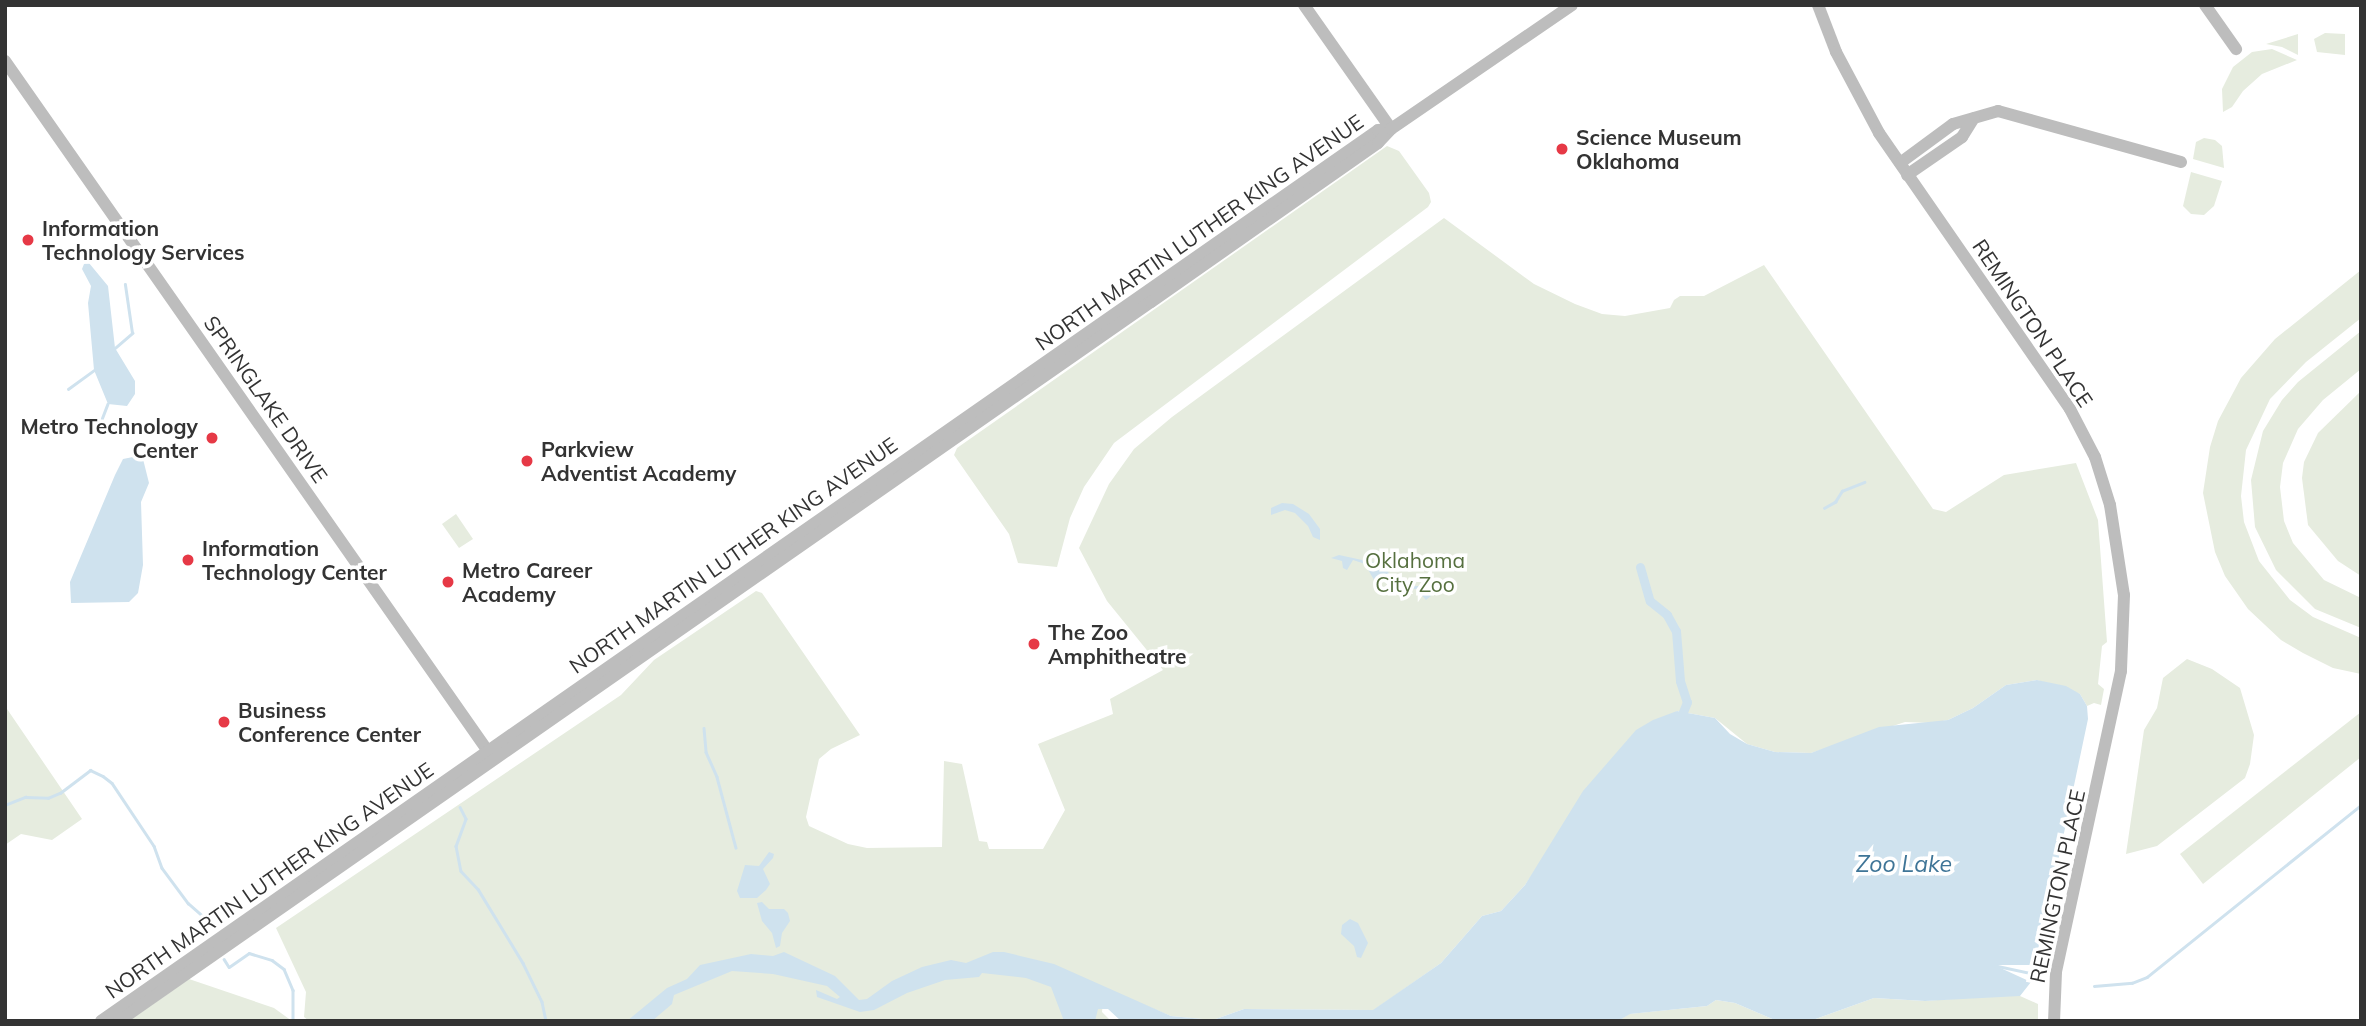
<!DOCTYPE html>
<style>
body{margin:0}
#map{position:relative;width:2366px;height:1026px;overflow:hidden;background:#fff;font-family:Mulish,sans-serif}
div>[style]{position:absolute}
.green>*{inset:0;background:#e6ecdf}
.water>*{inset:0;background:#cfe2ee}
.stream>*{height:2.5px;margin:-1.25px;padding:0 1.25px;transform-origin:1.25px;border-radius:1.25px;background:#cfe2ee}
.canal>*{height:9px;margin:-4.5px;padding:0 4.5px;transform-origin:4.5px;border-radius:4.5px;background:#cfe2ee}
.secondary>*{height:12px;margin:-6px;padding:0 6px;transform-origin:6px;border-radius:6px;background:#bdbdbd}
.dots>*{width:19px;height:19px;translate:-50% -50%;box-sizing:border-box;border:4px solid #fff;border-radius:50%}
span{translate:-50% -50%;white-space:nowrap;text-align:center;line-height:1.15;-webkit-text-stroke:7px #fff;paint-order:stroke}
.poi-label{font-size:21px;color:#333;font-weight:700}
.left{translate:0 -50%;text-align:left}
.right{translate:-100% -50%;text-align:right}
.street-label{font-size:21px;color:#333}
.park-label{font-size:21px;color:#56703f}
.water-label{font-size:23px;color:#3f7597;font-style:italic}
.frame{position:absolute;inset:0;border:7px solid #333;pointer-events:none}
</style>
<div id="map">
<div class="green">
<div style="clip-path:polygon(2325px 33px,2345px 34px,2345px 55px,2317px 52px,2314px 39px)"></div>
<div style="clip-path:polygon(2298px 34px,2298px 55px,2282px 47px,2266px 44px)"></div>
<div style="clip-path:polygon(2272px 49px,2297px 60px,2262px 74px,2243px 91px,2232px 107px,2223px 112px,2222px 89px,2233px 67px,2252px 52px)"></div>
<div style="clip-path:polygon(2204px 138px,2215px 140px,2222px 146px,2224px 168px,2193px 159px,2196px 142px)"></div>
<div style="clip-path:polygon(1387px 146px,1399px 151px,1429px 193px,1431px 202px,1428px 207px,1114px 443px,1084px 487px,1070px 518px,1057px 567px,1018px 563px,1009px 534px,954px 455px,957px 448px)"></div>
<div style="clip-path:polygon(2191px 172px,2222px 181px,2214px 206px,2204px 215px,2191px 214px,2183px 206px)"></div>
<div style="clip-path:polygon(1444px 218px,1534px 284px,1575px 304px,1602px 314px,1625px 316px,1670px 308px,1674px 300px,1680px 296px,1704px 296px,1764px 265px,1933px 509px,1946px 512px,2004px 475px,2076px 463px,2098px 520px,2107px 642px,2102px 646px,2098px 684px,2104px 689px,2101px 705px,2094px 703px,2087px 706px,2080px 694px,2037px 680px,2006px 685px,1973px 708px,1948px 720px,1932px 723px,1905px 722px,1811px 753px,1775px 752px,1747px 744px,1715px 718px,1677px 711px,1551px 846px,1525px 885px,1501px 911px,1482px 916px,1441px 963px,1374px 1010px,1244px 1009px,1213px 1020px,1171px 1016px,1104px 988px,1102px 1012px,1111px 1021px,309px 1021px,304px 1017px,306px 992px,276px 928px,621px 695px,654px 660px,756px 591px,762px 593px,860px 735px,831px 749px,819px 759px,806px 817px,809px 826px,848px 844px,867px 848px,942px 847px,944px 761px,962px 764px,979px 841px,987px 842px,989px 849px,1043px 849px,1065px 810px,1038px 744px,1113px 714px,1110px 699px,1163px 670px,1107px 601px,1079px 548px,1109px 484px,1134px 449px,1172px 417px)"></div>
<div style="clip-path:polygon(2361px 270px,2361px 318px,2306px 362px,2270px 399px,2246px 450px,2241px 496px,2244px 522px,2259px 561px,2290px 600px,2313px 617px,2361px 638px,2361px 674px,2333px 668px,2303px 653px,2281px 640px,2248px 609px,2225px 576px,2215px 552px,2203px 493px,2210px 447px,2218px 421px,2241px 378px,2275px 339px)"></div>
<div style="clip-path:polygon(2361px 331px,2361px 369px,2323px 400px,2298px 429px,2283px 463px,2280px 487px,2284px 521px,2293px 543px,2324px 580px,2361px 598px,2361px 628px,2315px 609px,2276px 570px,2255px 527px,2251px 480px,2263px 431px,2282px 400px,2298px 382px)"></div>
<div style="clip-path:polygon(2361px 391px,2361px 576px,2338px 561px,2308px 525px,2302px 478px,2304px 462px,2318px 433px)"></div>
<div style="clip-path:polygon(456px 514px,473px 539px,459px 548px,442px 524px)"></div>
<div style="clip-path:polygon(2187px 659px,2212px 669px,2240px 688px,2254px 735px,2250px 764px,2245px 778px,2157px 846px,2126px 854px,2144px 730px,2157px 708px,2163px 678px)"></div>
<div style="clip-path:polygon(5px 706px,82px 819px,52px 840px,21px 834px,5px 845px)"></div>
<div style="clip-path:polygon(2361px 712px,2361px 757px,2203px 884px,2180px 854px)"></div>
<div style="clip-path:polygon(189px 979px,274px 1008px,292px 1021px,129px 1021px)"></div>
<div style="clip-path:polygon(2003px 995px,2020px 996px,2038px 1004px,2038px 1021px,1810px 1021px,1874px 998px,1925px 1001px)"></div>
<div style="clip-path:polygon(1716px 1000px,1735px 1003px,1777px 1021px,1618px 1021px,1629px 1014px,1707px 1006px)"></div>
</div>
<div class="water">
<div style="clip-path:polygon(89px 263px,108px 286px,115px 348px,135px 381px,135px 394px,127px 406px,108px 404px,94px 370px,88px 303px,91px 286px,82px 269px,84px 264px)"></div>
<div style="clip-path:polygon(138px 456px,143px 459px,149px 483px,141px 502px,143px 565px,138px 593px,129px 602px,71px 603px,70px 582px,115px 475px,123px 459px)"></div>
<div style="clip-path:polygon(1282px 503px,1293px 504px,1309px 514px,1320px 529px,1320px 540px,1313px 537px,1308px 526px,1295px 513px,1285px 510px,1271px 515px,1271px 508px)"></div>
<div style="clip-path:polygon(1339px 555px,1376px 563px,1378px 556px,1397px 586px,1421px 586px,1431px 596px,1426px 600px,1416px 589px,1392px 589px,1384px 579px,1374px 580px,1365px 564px,1353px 560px,1347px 570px,1343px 568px,1342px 561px,1331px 558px)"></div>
<div style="clip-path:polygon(2037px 680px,2066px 686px,2080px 694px,2087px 706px,2088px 719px,2056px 871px,2041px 921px,2037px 965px,1994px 965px,2031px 982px,2020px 996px,1925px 1001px,1874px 998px,1810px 1021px,1777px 1021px,1735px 1003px,1716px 1000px,1707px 1006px,1630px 1014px,1618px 1021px,1121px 1021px,1108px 1009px,1098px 1009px,1095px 1021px,1064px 1021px,1051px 987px,1026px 978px,982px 973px,979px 977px,945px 980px,907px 993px,874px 1010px,860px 1012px,817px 997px,816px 990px,837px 999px,840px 997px,827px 986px,773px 974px,732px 971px,674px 995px,672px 1004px,652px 1021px,627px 1021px,667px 988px,687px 979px,700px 965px,751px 954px,773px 956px,784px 952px,835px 976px,859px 1000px,867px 999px,892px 981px,922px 967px,951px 960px,966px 963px,993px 952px,1004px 952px,1054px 964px,1171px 1016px,1213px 1020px,1244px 1009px,1373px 1010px,1441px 963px,1482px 916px,1501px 911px,1525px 885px,1583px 791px,1636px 730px,1653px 720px,1677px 711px,1715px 718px,1730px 734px,1747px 744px,1775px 752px,1811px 753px,1879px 727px,1948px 720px,1973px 708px,2006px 685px)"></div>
<div style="clip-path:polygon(769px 852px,774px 854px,773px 858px,763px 869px,770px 884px,766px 890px,757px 898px,740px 898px,737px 891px,745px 865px,759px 866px)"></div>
<div style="clip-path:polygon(762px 902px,769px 909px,784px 909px,788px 913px,790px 921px,782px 933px,780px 946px,776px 948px,772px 933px,762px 921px,757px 903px)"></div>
<div style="clip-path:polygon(1350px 919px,1358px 923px,1368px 943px,1361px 958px,1357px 957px,1354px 946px,1341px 934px,1342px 925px)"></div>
</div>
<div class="stream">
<div style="left:115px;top:348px;width:23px;rotate:-41deg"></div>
<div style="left:132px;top:333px;width:49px;rotate:-98.3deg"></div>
<div style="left:68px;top:389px;width:32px;rotate:-36deg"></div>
<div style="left:108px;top:404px;width:17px;rotate:111deg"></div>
<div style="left:102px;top:420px;width:17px;rotate:57deg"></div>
<div style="left:1824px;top:508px;width:13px;rotate:-29deg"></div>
<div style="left:1835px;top:502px;width:13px;rotate:-58deg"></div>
<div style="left:1842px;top:491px;width:24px;rotate:-22deg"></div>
<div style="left:704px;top:728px;width:24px;rotate:85deg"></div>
<div style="left:706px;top:752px;width:27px;rotate:66deg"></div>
<div style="left:717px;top:777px;width:73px;rotate:75deg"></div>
<div style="left:5px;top:805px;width:22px;rotate:-22deg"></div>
<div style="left:25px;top:797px;width:23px;rotate:2deg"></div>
<div style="left:48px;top:798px;width:13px;rotate:-23deg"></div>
<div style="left:60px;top:793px;width:38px;rotate:-37deg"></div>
<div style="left:90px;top:770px;width:14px;rotate:25deg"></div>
<div style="left:103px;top:776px;width:11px;rotate:38deg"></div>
<div style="left:112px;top:783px;width:76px;rotate:56.3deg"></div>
<div style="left:154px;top:846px;width:23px;rotate:70deg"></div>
<div style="left:162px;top:868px;width:44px;rotate:53.4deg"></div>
<div style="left:188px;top:903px;width:21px;rotate:41deg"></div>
<div style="left:204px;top:917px;width:12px;rotate:90deg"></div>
<div style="left:460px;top:807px;width:13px;rotate:63deg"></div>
<div style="left:466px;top:819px;width:29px;rotate:110deg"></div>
<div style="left:456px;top:846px;width:25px;rotate:79deg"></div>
<div style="left:461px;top:871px;width:25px;rotate:47deg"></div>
<div style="left:478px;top:889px;width:87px;rotate:58.7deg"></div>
<div style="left:523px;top:963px;width:43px;rotate:64deg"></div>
<div style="left:542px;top:1002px;width:19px;rotate:78deg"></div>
<div style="left:224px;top:959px;width:9px;rotate:58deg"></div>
<div style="left:229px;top:967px;width:24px;rotate:-35deg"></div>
<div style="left:249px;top:953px;width:24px;rotate:17deg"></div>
<div style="left:272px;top:960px;width:15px;rotate:37deg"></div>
<div style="left:284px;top:969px;width:23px;rotate:67deg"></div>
<div style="left:293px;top:990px;width:31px;rotate:90deg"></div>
<div style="left:1993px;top:965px;width:43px;rotate:12.1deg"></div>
<div style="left:2094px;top:986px;width:38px;rotate:-5deg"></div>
<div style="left:2132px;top:983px;width:16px;rotate:-22deg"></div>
<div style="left:2147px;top:977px;width:275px;rotate:-38.8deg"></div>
</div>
<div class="canal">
<div style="left:1640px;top:567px;width:35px;rotate:74deg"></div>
<div style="left:1650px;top:601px;width:22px;rotate:39deg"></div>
<div style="left:1667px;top:615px;width:18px;rotate:61deg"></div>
<div style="left:1676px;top:631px;width:50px;rotate:85.4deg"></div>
<div style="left:1680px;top:681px;width:22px;rotate:72deg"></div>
<div style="left:1687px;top:702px;width:11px;rotate:112deg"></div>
</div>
<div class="secondary">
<div style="left:1304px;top:5px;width:151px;rotate:54.9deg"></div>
<div style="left:1818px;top:5px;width:50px;rotate:69deg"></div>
<div style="left:1836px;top:52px;width:92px;rotate:62deg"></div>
<div style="left:1879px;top:133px;width:336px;rotate:55.3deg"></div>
<div style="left:2070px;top:409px;width:54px;rotate:62.5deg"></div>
<div style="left:2095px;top:457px;width:50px;rotate:72.6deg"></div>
<div style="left:2110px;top:505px;width:91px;rotate:81.2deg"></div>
<div style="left:2124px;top:595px;width:76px;rotate:92.3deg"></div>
<div style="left:2121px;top:671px;width:308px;rotate:102.2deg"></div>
<div style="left:2056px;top:972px;width:49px;rotate:92.3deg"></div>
<div style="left:2205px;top:5px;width:54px;rotate:54.8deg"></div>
<div style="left:5px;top:61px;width:849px;rotate:55.02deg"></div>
<div style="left:1900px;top:163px;width:66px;rotate:-36.3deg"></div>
<div style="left:1953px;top:124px;width:47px;rotate:-16.1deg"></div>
<div style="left:1998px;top:111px;width:190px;rotate:15.6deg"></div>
<div style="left:1907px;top:175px;width:67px;rotate:-34.6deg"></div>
<div style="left:1962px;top:137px;width:22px;rotate:-58deg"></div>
<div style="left:101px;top:1021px;width:1557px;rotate:-34.9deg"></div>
<div style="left:1378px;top:130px;width:13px;rotate:-4deg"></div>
<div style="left:119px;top:1021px;width:1258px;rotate:-34.87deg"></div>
<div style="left:1151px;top:302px;width:277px;rotate:-35deg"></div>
<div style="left:1378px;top:143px;width:19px;rotate:-47deg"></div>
<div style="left:1391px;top:129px;width:219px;rotate:-34.4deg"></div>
</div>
<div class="dots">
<div style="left:1562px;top:149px;background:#e63946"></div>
<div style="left:28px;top:240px;background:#e63946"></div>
<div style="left:212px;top:438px;background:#e63946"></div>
<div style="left:527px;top:461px;background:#e63946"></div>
<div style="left:188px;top:560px;background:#e63946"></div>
<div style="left:448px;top:582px;background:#e63946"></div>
<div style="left:1034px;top:644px;background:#e63946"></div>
<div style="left:224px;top:722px;background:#e63946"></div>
</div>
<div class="poi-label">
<span class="left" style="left:1576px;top:149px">Science Museum<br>Oklahoma</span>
<span class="left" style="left:42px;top:240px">Information<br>Technology Services</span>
<span class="right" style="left:198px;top:438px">Metro Technology<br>Center</span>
<span class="left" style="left:541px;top:461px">Parkview<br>Adventist Academy</span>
<span class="left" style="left:202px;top:560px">Information<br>Technology Center</span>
<span class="left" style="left:462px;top:582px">Metro Career<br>Academy</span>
<span class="left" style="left:1048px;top:644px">The Zoo<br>Amphitheatre</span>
<span class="left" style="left:238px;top:722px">Business<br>Conference Center</span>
</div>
<div class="street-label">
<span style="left:1199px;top:232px;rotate:-35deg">NORTH MARTIN LUTHER KING AVENUE</span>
<span style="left:2033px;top:323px;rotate:56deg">REMINGTON PLACE</span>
<span style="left:266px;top:399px;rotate:55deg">SPRINGLAKE DRIVE</span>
<span style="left:733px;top:555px;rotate:-35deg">NORTH MARTIN LUTHER KING AVENUE</span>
<span style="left:269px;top:880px;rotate:-35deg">NORTH MARTIN LUTHER KING AVENUE</span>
<span style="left:2057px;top:886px;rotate:-78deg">REMINGTON PLACE</span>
</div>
<div class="park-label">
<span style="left:1415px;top:572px">Oklahoma<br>City Zoo</span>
</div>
<div class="water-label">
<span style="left:1904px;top:864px">Zoo Lake</span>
</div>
<div class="frame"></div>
</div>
